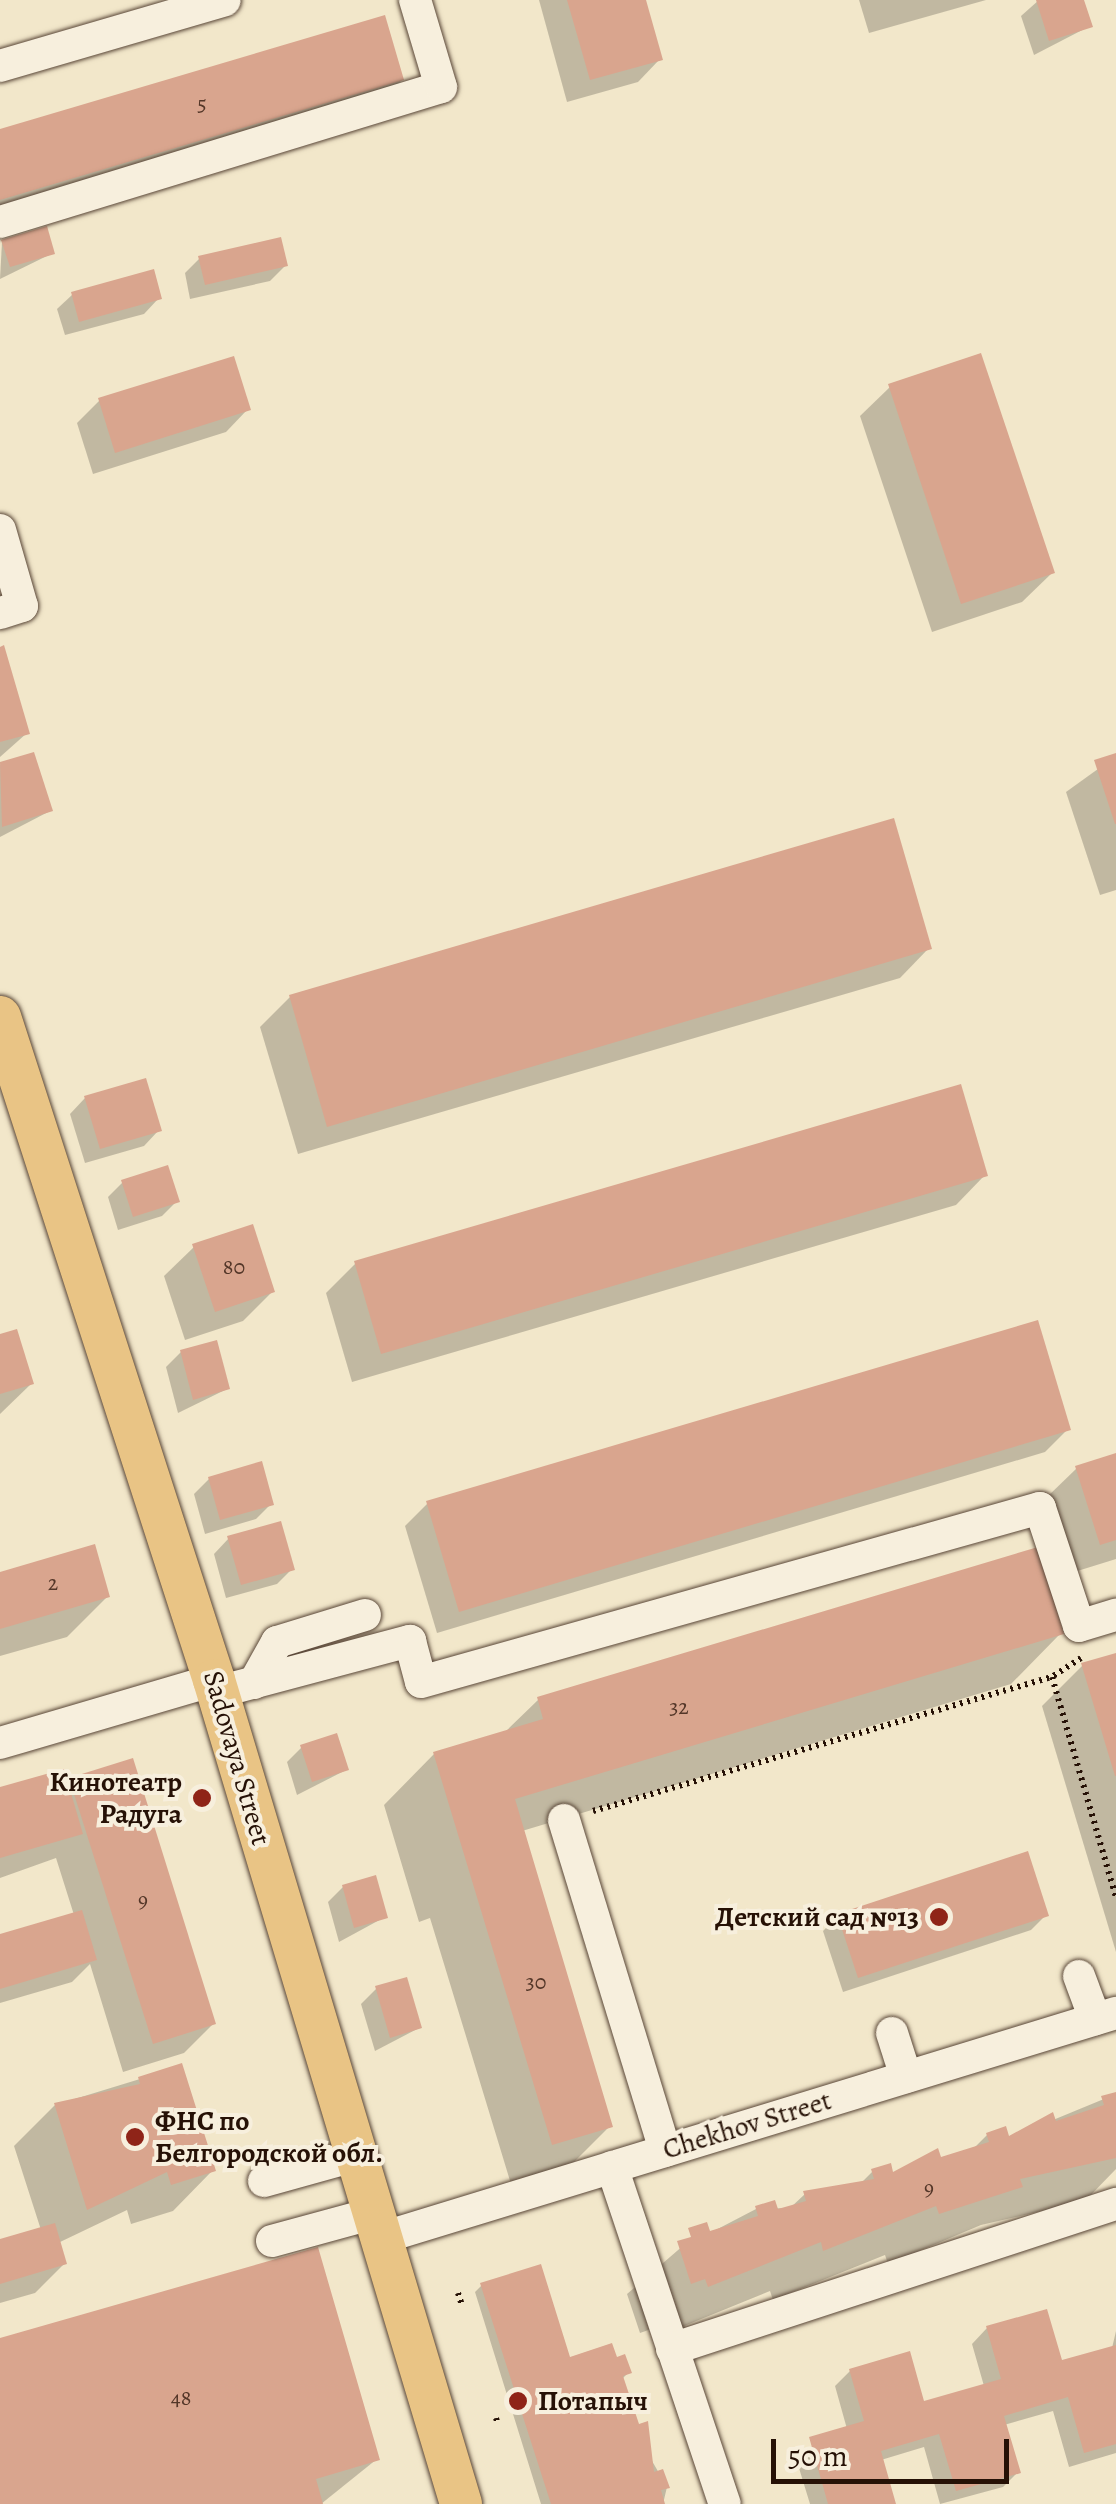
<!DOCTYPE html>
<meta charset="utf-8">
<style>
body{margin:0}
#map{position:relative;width:1116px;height:2504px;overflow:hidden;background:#f2e7ca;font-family:Alegreya,serif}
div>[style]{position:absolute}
.shadow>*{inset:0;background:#0003}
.building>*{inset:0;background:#d9a58e}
.path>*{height:6px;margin-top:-3px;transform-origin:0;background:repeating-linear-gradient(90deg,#261106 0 2.5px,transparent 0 7.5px)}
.roads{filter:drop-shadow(0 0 2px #594637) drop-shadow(0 0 2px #594637)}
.minor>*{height:32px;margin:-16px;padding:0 16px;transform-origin:16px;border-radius:16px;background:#f7efdd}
.major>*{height:42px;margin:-21px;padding:0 21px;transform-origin:21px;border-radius:21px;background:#e9c485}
.dots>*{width:28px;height:28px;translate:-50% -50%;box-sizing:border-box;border:5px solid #f7efdd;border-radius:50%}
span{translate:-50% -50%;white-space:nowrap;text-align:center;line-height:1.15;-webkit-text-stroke:8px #f7efdd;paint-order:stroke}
.number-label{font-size:22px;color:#533628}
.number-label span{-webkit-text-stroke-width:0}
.street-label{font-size:28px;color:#261106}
.poi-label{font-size:28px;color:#261106;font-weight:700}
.right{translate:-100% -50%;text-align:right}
.left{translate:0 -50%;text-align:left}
.scale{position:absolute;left:771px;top:2439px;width:238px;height:45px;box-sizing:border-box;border:5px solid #261106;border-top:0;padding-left:12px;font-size:30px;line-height:35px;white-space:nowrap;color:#261106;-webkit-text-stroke:8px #f7efdd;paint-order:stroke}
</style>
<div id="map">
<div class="shadow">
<div style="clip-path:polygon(539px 0,644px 0,660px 59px,638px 82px,567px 102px)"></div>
<div style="clip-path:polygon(859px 0,986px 0,869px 33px)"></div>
<div style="clip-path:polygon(1082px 0,1090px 26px,1034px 55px,1021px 16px,1039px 0)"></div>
<div style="clip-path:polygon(402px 80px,372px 109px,0 219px,0 132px)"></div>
<div style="clip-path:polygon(2px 242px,53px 253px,0 279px)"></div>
<div style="clip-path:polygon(200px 258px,285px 266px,270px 281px,190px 299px,185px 273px)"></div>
<div style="clip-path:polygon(73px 294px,159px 298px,144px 314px,65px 335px,57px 309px)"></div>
<div style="clip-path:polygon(890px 387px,1052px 573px,1022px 602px,932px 632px,860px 416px)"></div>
<div style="clip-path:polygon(99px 401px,248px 409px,226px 432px,93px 474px,77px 423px)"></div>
<div style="clip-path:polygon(0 649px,27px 733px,0 757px)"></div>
<div style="clip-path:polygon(32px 755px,50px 811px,0 837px,0 765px)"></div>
<div style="clip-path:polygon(1116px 756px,1116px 890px,1100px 895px,1066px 792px)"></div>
<div style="clip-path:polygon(929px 948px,900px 978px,298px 1154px,260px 1027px,290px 997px)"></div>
<div style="clip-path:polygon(85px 1098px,159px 1130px,144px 1146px,85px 1163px,70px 1114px)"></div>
<div style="clip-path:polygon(985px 1175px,956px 1205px,352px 1382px,326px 1293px,355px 1264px)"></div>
<div style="clip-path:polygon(123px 1182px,177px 1201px,162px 1216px,118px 1230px,108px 1197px)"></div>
<div style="clip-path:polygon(194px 1247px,273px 1291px,243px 1321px,185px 1340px,164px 1276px)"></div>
<div style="clip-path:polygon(0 1336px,31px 1384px,0 1414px)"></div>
<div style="clip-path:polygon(181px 1352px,227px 1389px,178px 1413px,166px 1367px)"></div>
<div style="clip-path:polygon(1068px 1429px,1045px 1452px,437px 1633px,405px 1526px,428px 1503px)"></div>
<div style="clip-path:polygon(1116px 1456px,1116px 1559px,1071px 1573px,1047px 1497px,1077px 1468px)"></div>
<div style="clip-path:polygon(209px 1479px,271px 1504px,256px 1519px,205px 1534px,194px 1494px)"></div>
<div style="clip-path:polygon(229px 1538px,292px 1569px,277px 1584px,226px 1598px,214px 1554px)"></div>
<div style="clip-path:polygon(0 1574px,108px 1596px,67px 1637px,0 1656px)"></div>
<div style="clip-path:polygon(1061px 1633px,1011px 1684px,522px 1831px,610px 2126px,570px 2166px,511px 2184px,430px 1918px,419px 1922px,384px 1805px,434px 1754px,504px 1733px,538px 1700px)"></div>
<div style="clip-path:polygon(1116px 1655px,1116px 1952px,1042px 1706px,1083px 1665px)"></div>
<div style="clip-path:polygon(302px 1747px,346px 1770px,297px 1795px,287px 1762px)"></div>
<div style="clip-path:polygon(71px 1780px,213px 2024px,184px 2053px,123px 2072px,90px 1964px,72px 1982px,0 2003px,0 1937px,74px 1915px,56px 1858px,0 1878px,0 1790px)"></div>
<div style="clip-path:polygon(343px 1887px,385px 1917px,339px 1942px,328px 1902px)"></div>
<div style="clip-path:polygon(1046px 1915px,1031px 1930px,843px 1992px,823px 1931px,838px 1916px)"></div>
<div style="clip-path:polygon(376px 1989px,419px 2028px,375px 2051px,361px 2004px)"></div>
<div style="clip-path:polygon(140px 2079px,213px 2170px,173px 2211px,131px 2224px,127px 2210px,58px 2243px,64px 2264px,35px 2293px,0 2303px,0 2242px,41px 2230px,14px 2146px,55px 2105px)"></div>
<div style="clip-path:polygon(1116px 2094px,1116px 2169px,1085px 2201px,981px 2225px,888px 2264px,885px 2255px,773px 2300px,770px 2291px,657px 2337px,654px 2328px,640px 2333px,627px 2294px,706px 2226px,708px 2234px,756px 2209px,790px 2208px,805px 2194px,860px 2184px,872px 2172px,892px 2176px,972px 2150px,987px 2135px,1007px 2139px)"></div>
<div style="clip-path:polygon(482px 2285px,566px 2365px,615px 2360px,629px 2372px,621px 2380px,637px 2427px,646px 2424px,644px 2447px,667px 2487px,663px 2504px,541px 2504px,475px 2292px)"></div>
<div style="clip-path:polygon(987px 2328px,1060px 2363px,1112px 2348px,1116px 2331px,1116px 2453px,1069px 2467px,1053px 2411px,1004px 2425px,1018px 2472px,1003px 2487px,940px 2504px,924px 2447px,881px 2460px,893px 2504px,810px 2504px,795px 2455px,847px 2429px,835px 2386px,850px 2371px,922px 2404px,984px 2386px,972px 2344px)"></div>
<div style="clip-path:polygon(0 2340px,377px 2459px,321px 2504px,0 2504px)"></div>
</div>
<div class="building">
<div style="clip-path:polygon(567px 0,646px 0,663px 60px,590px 80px)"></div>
<div style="clip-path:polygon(1036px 0,1084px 0,1093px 27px,1049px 41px)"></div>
<div style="clip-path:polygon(385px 15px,404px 80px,0 200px,0 129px)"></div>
<div style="clip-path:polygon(47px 226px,55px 254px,10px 267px,1px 240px)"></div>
<div style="clip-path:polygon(281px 237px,288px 266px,205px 285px,198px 256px)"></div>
<div style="clip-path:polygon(154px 269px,162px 299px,79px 322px,71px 292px)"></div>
<div style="clip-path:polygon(981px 353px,1055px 573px,961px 604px,888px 384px)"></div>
<div style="clip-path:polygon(234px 356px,251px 410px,115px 453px,98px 398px)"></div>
<div style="clip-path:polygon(4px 645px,30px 734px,0 742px,0 647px)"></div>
<div style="clip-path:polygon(34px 752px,53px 811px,2px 827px,0 762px)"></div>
<div style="clip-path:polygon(1116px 753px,1116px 824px,1115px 824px,1094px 760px)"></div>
<div style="clip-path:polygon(894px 818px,932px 949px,327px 1127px,289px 995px)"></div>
<div style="clip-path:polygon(146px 1078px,162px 1131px,100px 1149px,84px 1096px)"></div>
<div style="clip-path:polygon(961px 1084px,988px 1176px,381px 1354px,354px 1261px)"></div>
<div style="clip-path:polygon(168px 1165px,180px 1202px,133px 1217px,121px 1180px)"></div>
<div style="clip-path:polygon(253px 1224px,275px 1292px,215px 1312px,192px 1244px)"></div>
<div style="clip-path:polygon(1038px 1320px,1071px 1430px,459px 1612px,426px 1501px)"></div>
<div style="clip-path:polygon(17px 1329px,34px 1384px,0 1394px,0 1334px)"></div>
<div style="clip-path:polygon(217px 1340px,230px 1389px,193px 1400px,180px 1350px)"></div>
<div style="clip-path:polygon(1116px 1453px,1116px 1540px,1100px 1545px,1075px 1466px)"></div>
<div style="clip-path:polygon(262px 1461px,274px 1505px,220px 1520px,208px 1477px)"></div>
<div style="clip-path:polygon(281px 1521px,295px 1570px,241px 1585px,227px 1536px)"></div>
<div style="clip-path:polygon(95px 1544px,110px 1597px,0 1629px,0 1572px)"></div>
<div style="clip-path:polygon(1038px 1547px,1064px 1634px,515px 1799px,613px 2127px,552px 2145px,433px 1752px,543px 1719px,537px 1697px)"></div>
<div style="clip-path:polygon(1116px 1653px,1116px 1776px,1115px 1776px,1081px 1663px)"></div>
<div style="clip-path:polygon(337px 1733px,349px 1770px,312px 1782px,300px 1745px)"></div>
<div style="clip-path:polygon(133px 1758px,216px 2024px,153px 2044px,69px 1778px)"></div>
<div style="clip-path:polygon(64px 1769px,83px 1834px,0 1858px,0 1787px)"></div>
<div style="clip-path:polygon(1028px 1851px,1049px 1916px,858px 1978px,837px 1914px)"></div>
<div style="clip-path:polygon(376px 1875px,388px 1918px,354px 1928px,342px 1885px)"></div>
<div style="clip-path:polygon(82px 1910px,97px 1960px,0 1989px,0 1934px)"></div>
<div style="clip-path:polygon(407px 1977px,422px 2028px,390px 2038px,375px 1986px)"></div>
<div style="clip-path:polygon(182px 2063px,216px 2171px,171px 2185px,167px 2172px,87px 2210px,54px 2103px,140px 2084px,138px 2077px)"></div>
<div style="clip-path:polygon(1116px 2092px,1116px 2158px,1020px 2179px,1023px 2187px,939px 2214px,936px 2206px,823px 2251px,821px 2242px,708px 2287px,705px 2279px,691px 2284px,677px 2241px,691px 2237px,688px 2228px,707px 2222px,710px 2231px,758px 2216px,755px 2206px,775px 2200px,778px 2209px,806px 2201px,803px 2191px,874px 2179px,871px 2169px,891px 2163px,893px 2172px,938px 2148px,941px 2157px,989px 2142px,986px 2133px,1006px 2126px,1009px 2136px,1053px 2112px,1056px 2121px,1104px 2105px,1101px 2096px)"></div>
<div style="clip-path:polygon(55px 2223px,67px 2264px,0 2284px,0 2239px)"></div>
<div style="clip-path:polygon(318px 2247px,380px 2460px,316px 2479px,323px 2504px,0 2504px,0 2338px)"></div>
<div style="clip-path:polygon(541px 2264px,570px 2357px,612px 2343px,617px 2357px,625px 2354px,632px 2373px,623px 2376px,639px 2424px,648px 2421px,654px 2472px,663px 2469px,670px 2488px,661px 2490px,665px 2504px,551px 2504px,480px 2283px)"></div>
<div style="clip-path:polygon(1047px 2309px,1062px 2360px,1116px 2345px,1116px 2444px,1084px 2453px,1068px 2397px,1004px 2416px,1021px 2473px,956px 2491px,939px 2434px,881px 2451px,896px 2504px,828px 2504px,809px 2437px,864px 2421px,849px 2369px,910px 2351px,924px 2401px,1001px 2379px,986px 2326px)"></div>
</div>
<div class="path">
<div style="left:1081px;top:1658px;width:35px;rotate:147deg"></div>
<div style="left:1052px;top:1677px;width:229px;rotate:73.8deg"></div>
<div style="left:593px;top:1811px;width:478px;rotate:-16.3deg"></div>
<div style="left:458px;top:2293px;width:13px;rotate:72deg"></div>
<div style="left:496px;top:2418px;width:7px;rotate:74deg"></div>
</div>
<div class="roads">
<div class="minor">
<div style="left:0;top:66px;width:234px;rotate:-16.3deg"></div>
<div style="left:0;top:222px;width:461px;rotate:-17deg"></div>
<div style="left:441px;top:87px;width:91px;rotate:-106.6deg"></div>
<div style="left:0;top:530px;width:79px;rotate:73.9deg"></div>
<div style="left:22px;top:606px;width:23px;rotate:162deg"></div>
<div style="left:254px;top:1683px;width:47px;rotate:-60.7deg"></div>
<div style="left:277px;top:1642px;width:92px;rotate:-17.1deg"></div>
<div style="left:218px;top:1692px;width:199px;rotate:-14.9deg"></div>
<div style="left:410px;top:1641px;width:42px;rotate:75deg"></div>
<div style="left:421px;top:1682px;width:643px;rotate:-15.7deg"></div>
<div style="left:1040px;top:1508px;width:124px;rotate:71.7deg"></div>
<div style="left:1079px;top:1626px;width:39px;rotate:-17deg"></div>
<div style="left:0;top:1743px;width:223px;rotate:-16.4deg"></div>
<div style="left:564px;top:1820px;width:346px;rotate:73deg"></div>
<div style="left:1079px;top:1976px;width:46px;rotate:69.6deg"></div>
<div style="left:892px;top:2033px;width:46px;rotate:72.3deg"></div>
<div style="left:612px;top:2167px;width:355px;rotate:71.5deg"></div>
<div style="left:264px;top:2181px;width:93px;rotate:-15.5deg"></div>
<div style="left:378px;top:2239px;width:772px;rotate:-17.03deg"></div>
<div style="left:272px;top:2241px;width:103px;rotate:-15.3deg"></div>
<div style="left:672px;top:2349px;width:467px;rotate:-18.1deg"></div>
</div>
<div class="major">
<div style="left:0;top:1017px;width:697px;rotate:72.11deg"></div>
<div style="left:214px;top:1680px;width:860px;rotate:73.31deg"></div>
</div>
</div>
<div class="dots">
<div style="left:202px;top:1798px;background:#8f2418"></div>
<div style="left:939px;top:1917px;background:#8f2418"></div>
<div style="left:135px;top:2137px;background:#8f2418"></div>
<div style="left:518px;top:2401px;background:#8f2418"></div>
</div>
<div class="number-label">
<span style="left:202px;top:105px">5</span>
<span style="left:234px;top:1268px">80</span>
<span style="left:53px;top:1584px">2</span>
<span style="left:679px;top:1708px">32</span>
<span style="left:143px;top:1901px">9</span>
<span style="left:536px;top:1983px">30</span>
<span style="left:929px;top:2189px">9</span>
<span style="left:181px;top:2399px">48</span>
</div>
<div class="street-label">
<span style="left:237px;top:1758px;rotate:74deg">Sadovaya Street</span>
<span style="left:747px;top:2125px;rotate:-17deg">Chekhov Street</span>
</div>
<div class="poi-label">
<span class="right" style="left:182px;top:1798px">Кинотеатр<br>Радуга</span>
<span class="right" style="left:919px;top:1917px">Детский сад №13</span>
<span class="left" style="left:155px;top:2137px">ФНС по<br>Белгородской обл.</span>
<span class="left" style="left:538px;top:2401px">Потапыч</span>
</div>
<div class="scale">50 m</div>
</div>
